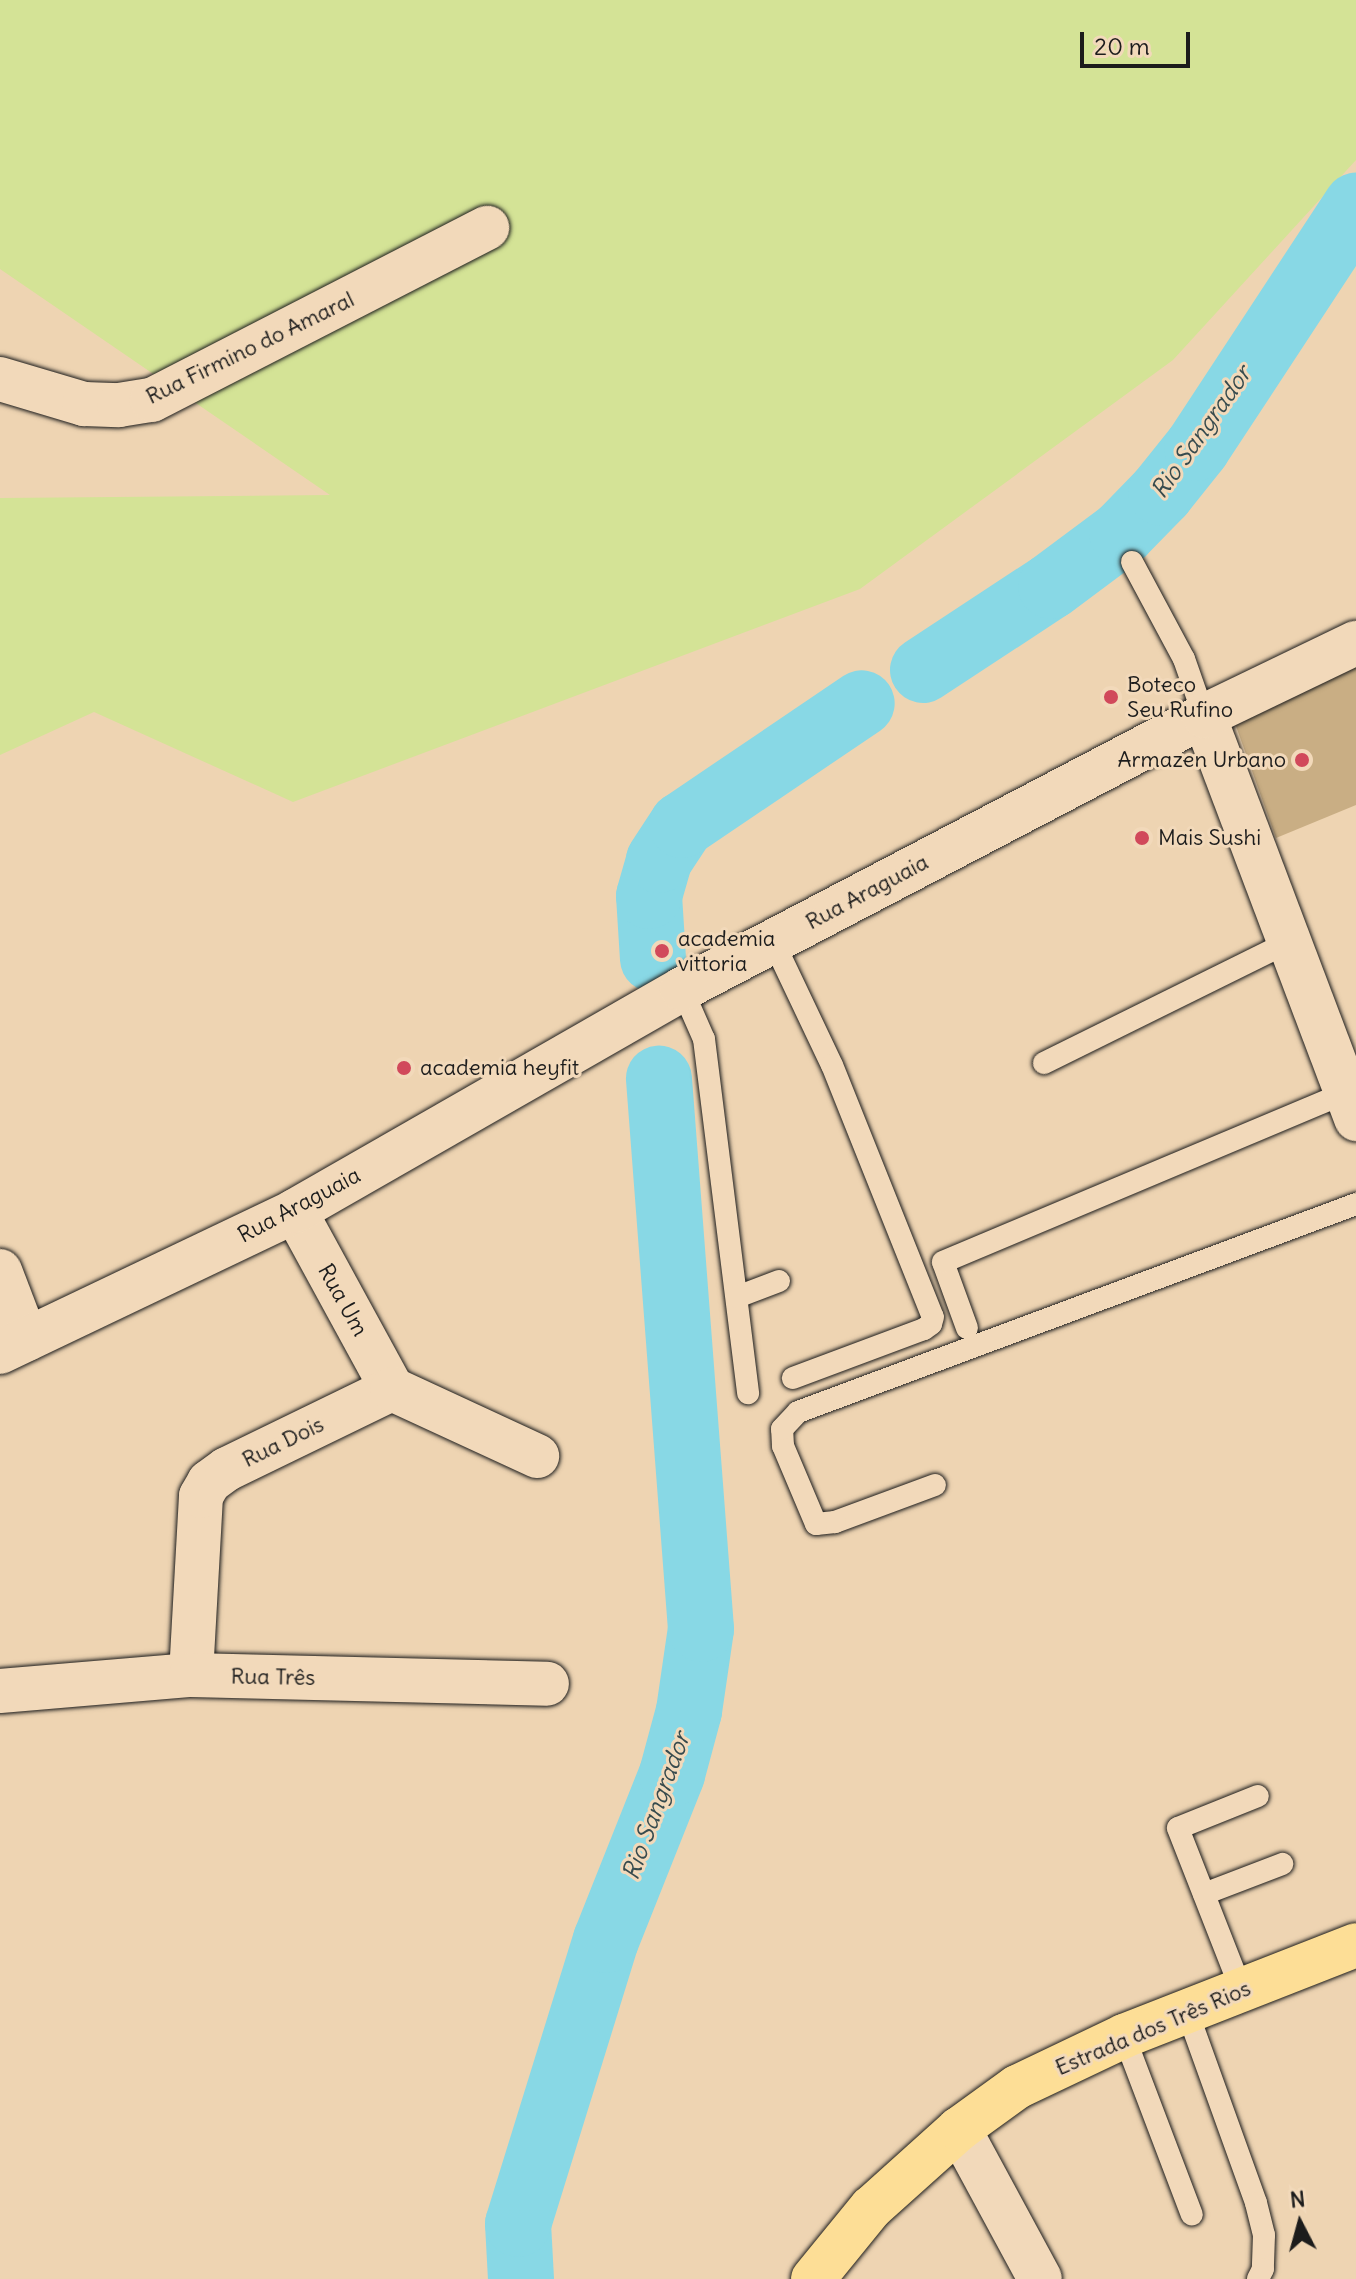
<!DOCTYPE html>
<meta charset="utf-8">
<style>
body{margin:0}
#map{position:relative;width:1356px;height:2279px;overflow:hidden;background:#eed4b2;font-family:Delius,sans-serif}
div>[style]{position:absolute}
.green>*{inset:0;background:#d4e396}
.water>*{inset:0;background:#88d8e5}
.river>*{height:66px;margin:-33px;padding:0 33px;transform-origin:33px;border-radius:33px;background:#88d8e5}
.building>*{inset:0;background:#c9ae84}
.roads{filter:drop-shadow(0 0 2px #1c1c1c) drop-shadow(0 0 2px #1c1c1c)}
.service>*{height:22px;margin:-11px;padding:0 11px;transform-origin:11px;border-radius:11px;background:#f2d9ba}
.minor>*{height:44px;margin:-22px;padding:0 22px;transform-origin:22px;border-radius:22px;background:#f2d9ba}
.tertiary>*{height:44px;margin:-22px;padding:0 22px;transform-origin:22px;border-radius:22px;background:#f2d9ba}
.primary>*{height:44px;margin:-22px;padding:0 22px;transform-origin:22px;border-radius:22px;background:#fdde96}
.dots>*{width:22px;height:22px;translate:-50% -50%;box-sizing:border-box;border:4px solid #f2d9ba;border-radius:50%}
span{translate:-50% -50%;white-space:nowrap;text-align:center;line-height:1.15;-webkit-text-stroke:6px #f2d9ba;paint-order:stroke}
.street-label{font-size:22px;color:#1c1c1c}
.poi-label{font-size:22px;color:#1c1c1c}
.left{translate:0 -50%;text-align:left}
.right{translate:-100% -50%;text-align:right}
.water-label{font-size:24px;color:#374b4e;font-style:italic}
.north{position:absolute;left:1260px;top:2183px;width:80px;height:80px;-webkit-text-stroke:6px #f2d9ba;paint-order:stroke;rotate:354deg;font-size:22px;font-weight:700;line-height:32px;text-align:center;color:#1c1c1c}
.north::after{content:'';display:block;margin:auto;width:28px;height:36px;background:#1c1c1c;clip-path:polygon(50% 0,100% 100%,50% 72%,0 100%)}
.scale{position:absolute;left:1080px;top:32px;width:110px;height:36px;box-sizing:border-box;border:4px solid #1c1c1c;border-top:0;padding-left:10px;font-size:24px;line-height:28px;white-space:nowrap;color:#1c1c1c;-webkit-text-stroke:6px #f2d9ba;paint-order:stroke}
</style>
<div id="map">
<div class="green">
<div style="clip-path:polygon(0 0,1356px 0,1356px 160px,1173px 360px,860px 589px,293px 802px,94px 712px,0 755px,0 498px,330px 495px,0 269px)"></div>
</div>
<div class="water">
<div style="clip-path:polygon(562px 2082px,535px 2234px,538px 2279px,502px 2279px,503px 2229px,517px 2176px)"></div>
</div>
<div class="river">
<div style="left:923px;top:670px;width:153px;rotate:-33.3deg"></div>
<div style="left:1051px;top:586px;width:89px;rotate:-36.7deg"></div>
<div style="left:1122px;top:533px;width:56px;rotate:-45.7deg"></div>
<div style="left:1161px;top:493px;width:58px;rotate:-51.3deg"></div>
<div style="left:1197px;top:448px;width:290px;rotate:-56.7deg"></div>
<div style="left:653px;top:959px;width:63px;rotate:-93.6deg"></div>
<div style="left:649px;top:896px;width:37px;rotate:-74deg"></div>
<div style="left:659px;top:860px;width:42px;rotate:-56.7deg"></div>
<div style="left:682px;top:825px;width:217px;rotate:-34.1deg"></div>
<div style="left:521px;top:2279px;width:55px;rotate:-93.1deg"></div>
<div style="left:518px;top:2224px;width:297px;rotate:-72.8deg"></div>
<div style="left:606px;top:1940px;width:179px;rotate:-68.3deg"></div>
<div style="left:672px;top:1774px;width:65px;rotate:-74.9deg"></div>
<div style="left:689px;top:1711px;width:83px;rotate:-81.7deg"></div>
<div style="left:701px;top:1629px;width:552px;rotate:-94.37deg"></div>
</div>
<div class="building">
<div style="clip-path:polygon(1356px 667px,1356px 805px,1276px 838px,1232px 715px)"></div>
</div>
<div class="roads">
<div class="service">
<div style="left:1132px;top:562px;width:110px;rotate:61.8deg"></div>
<div style="left:1184px;top:659px;width:60px;rotate:70.7deg"></div>
<div style="left:773px;top:941px;width:137px;rotate:64.6deg"></div>
<div style="left:832px;top:1065px;width:271px;rotate:68.2deg"></div>
<div style="left:933px;top:1317px;width:7px;rotate:106deg"></div>
<div style="left:931px;top:1324px;width:9px;rotate:144deg"></div>
<div style="left:924px;top:1329px;width:140px;rotate:159.5deg"></div>
<div style="left:682px;top:989px;width:55px;rotate:66.3deg"></div>
<div style="left:704px;top:1039px;width:357px;rotate:82.9deg"></div>
<div style="left:1044px;top:1063px;width:273px;rotate:-26.3deg"></div>
<div style="left:737px;top:1297px;width:45px;rotate:-20.9deg"></div>
<div style="left:967px;top:1328px;width:70px;rotate:-110deg"></div>
<div style="left:943px;top:1262px;width:437px;rotate:-22.8deg"></div>
<div style="left:935px;top:1485px;width:107px;rotate:159.7deg"></div>
<div style="left:835px;top:1522px;width:19px;rotate:174deg"></div>
<div style="left:816px;top:1524px;width:85px;rotate:-112.9deg"></div>
<div style="left:783px;top:1446px;width:17px;rotate:-93deg"></div>
<div style="left:782px;top:1429px;width:23px;rotate:-47deg"></div>
<div style="left:798px;top:1412px;width:596px;rotate:-20.44deg"></div>
<div style="left:1204px;top:1894px;width:84px;rotate:-21deg"></div>
<div style="left:1241px;top:1989px;width:173px;rotate:-111.4deg"></div>
<div style="left:1178px;top:1828px;width:86px;rotate:-21.8deg"></div>
<div style="left:1187px;top:2011px;width:204px;rotate:70.2deg"></div>
<div style="left:1256px;top:2203px;width:33px;rotate:76deg"></div>
<div style="left:1264px;top:2235px;width:34px;rotate:92deg"></div>
<div style="left:1263px;top:2269px;width:11px;rotate:117deg"></div>
<div style="left:1124px;top:2036px;width:191px;rotate:69.2deg"></div>
</div>
<div class="minor">
<div style="left:0;top:379px;width:88px;rotate:16.6deg"></div>
<div style="left:84px;top:404px;width:35px;rotate:2deg"></div>
<div style="left:119px;top:405px;width:33px;rotate:-9deg"></div>
<div style="left:152px;top:400px;width:377px;rotate:-27.2deg"></div>
<div style="left:295px;top:1211px;width:203px;rotate:61.4deg"></div>
<div style="left:0;top:1271px;width:73px;rotate:69.1deg"></div>
<div style="left:191px;top:1675px;width:179px;rotate:-86.8deg"></div>
<div style="left:201px;top:1496px;width:16px;rotate:-60deg"></div>
<div style="left:209px;top:1482px;width:22px;rotate:-36deg"></div>
<div style="left:227px;top:1469px;width:183px;rotate:-25.9deg"></div>
<div style="left:392px;top:1389px;width:160px;rotate:24.8deg"></div>
<div style="left:0;top:1691px;width:192px;rotate:-4.8deg"></div>
<div style="left:191px;top:1675px;width:356px;rotate:1.4deg"></div>
<div style="left:959px;top:2129px;width:170px;rotate:61.6deg"></div>
</div>
<div class="tertiary">
<div style="left:1204px;top:716px;width:431px;rotate:69.3deg"></div>
<div style="left:0;top:1352px;width:327px;rotate:-25.5deg"></div>
<div style="left:295px;top:1211px;width:446px;rotate:-29.8deg"></div>
<div style="left:682px;top:989px;width:589px;rotate:-27.61deg"></div>
<div style="left:1204px;top:716px;width:169px;rotate:-25.7deg"></div>
</div>
<div class="primary">
<div style="left:813px;top:2279px;width:92px;rotate:-50.8deg"></div>
<div style="left:871px;top:2208px;width:118px;rotate:-41.9deg"></div>
<div style="left:959px;top:2129px;width:72px;rotate:-35.9deg"></div>
<div style="left:1017px;top:2087px;width:119px;rotate:-25.5deg"></div>
<div style="left:1124px;top:2036px;width:249px;rotate:-21.4deg"></div>
</div>
</div>
<div class="dots">
<div style="left:1111px;top:697px;background:#d1495b"></div>
<div style="left:1302px;top:760px;background:#d1495b"></div>
<div style="left:1142px;top:838px;background:#d1495b"></div>
<div style="left:662px;top:951px;background:#d1495b"></div>
<div style="left:404px;top:1068px;background:#d1495b"></div>
</div>
<div class="street-label">
<span style="left:250px;top:348px;rotate:-26deg">Rua Firmino do Amaral</span>
<span style="left:867px;top:892px;rotate:-28deg">Rua Araguaia</span>
<span style="left:299px;top:1205px;rotate:-28deg">Rua Araguaia</span>
<span style="left:343px;top:1300px;rotate:61deg">Rua Um</span>
<span style="left:283px;top:1442px;rotate:-26deg">Rua Dois</span>
<span style="left:273px;top:1677px;rotate:1deg">Rua Três</span>
<span style="left:1153px;top:2028px;rotate:-23deg">Estrada dos Três Rios</span>
</div>
<div class="poi-label">
<span class="left" style="left:1127px;top:697px">Boteco<br>Seu Rufino</span>
<span class="right" style="left:1286px;top:760px">Armazen Urbano</span>
<span class="left" style="left:1158px;top:838px">Mais Sushi</span>
<span class="left" style="left:678px;top:951px">academia<br>vittoria</span>
<span class="left" style="left:420px;top:1068px">academia heyfit</span>
</div>
<div class="water-label">
<span style="left:1201px;top:432px;rotate:-55deg">Rio Sangrador</span>
<span style="left:656px;top:1806px;rotate:-70deg">Rio Sangrador</span>
</div>
<div class="north">N</div>
<div class="scale">20 m</div>
</div>
